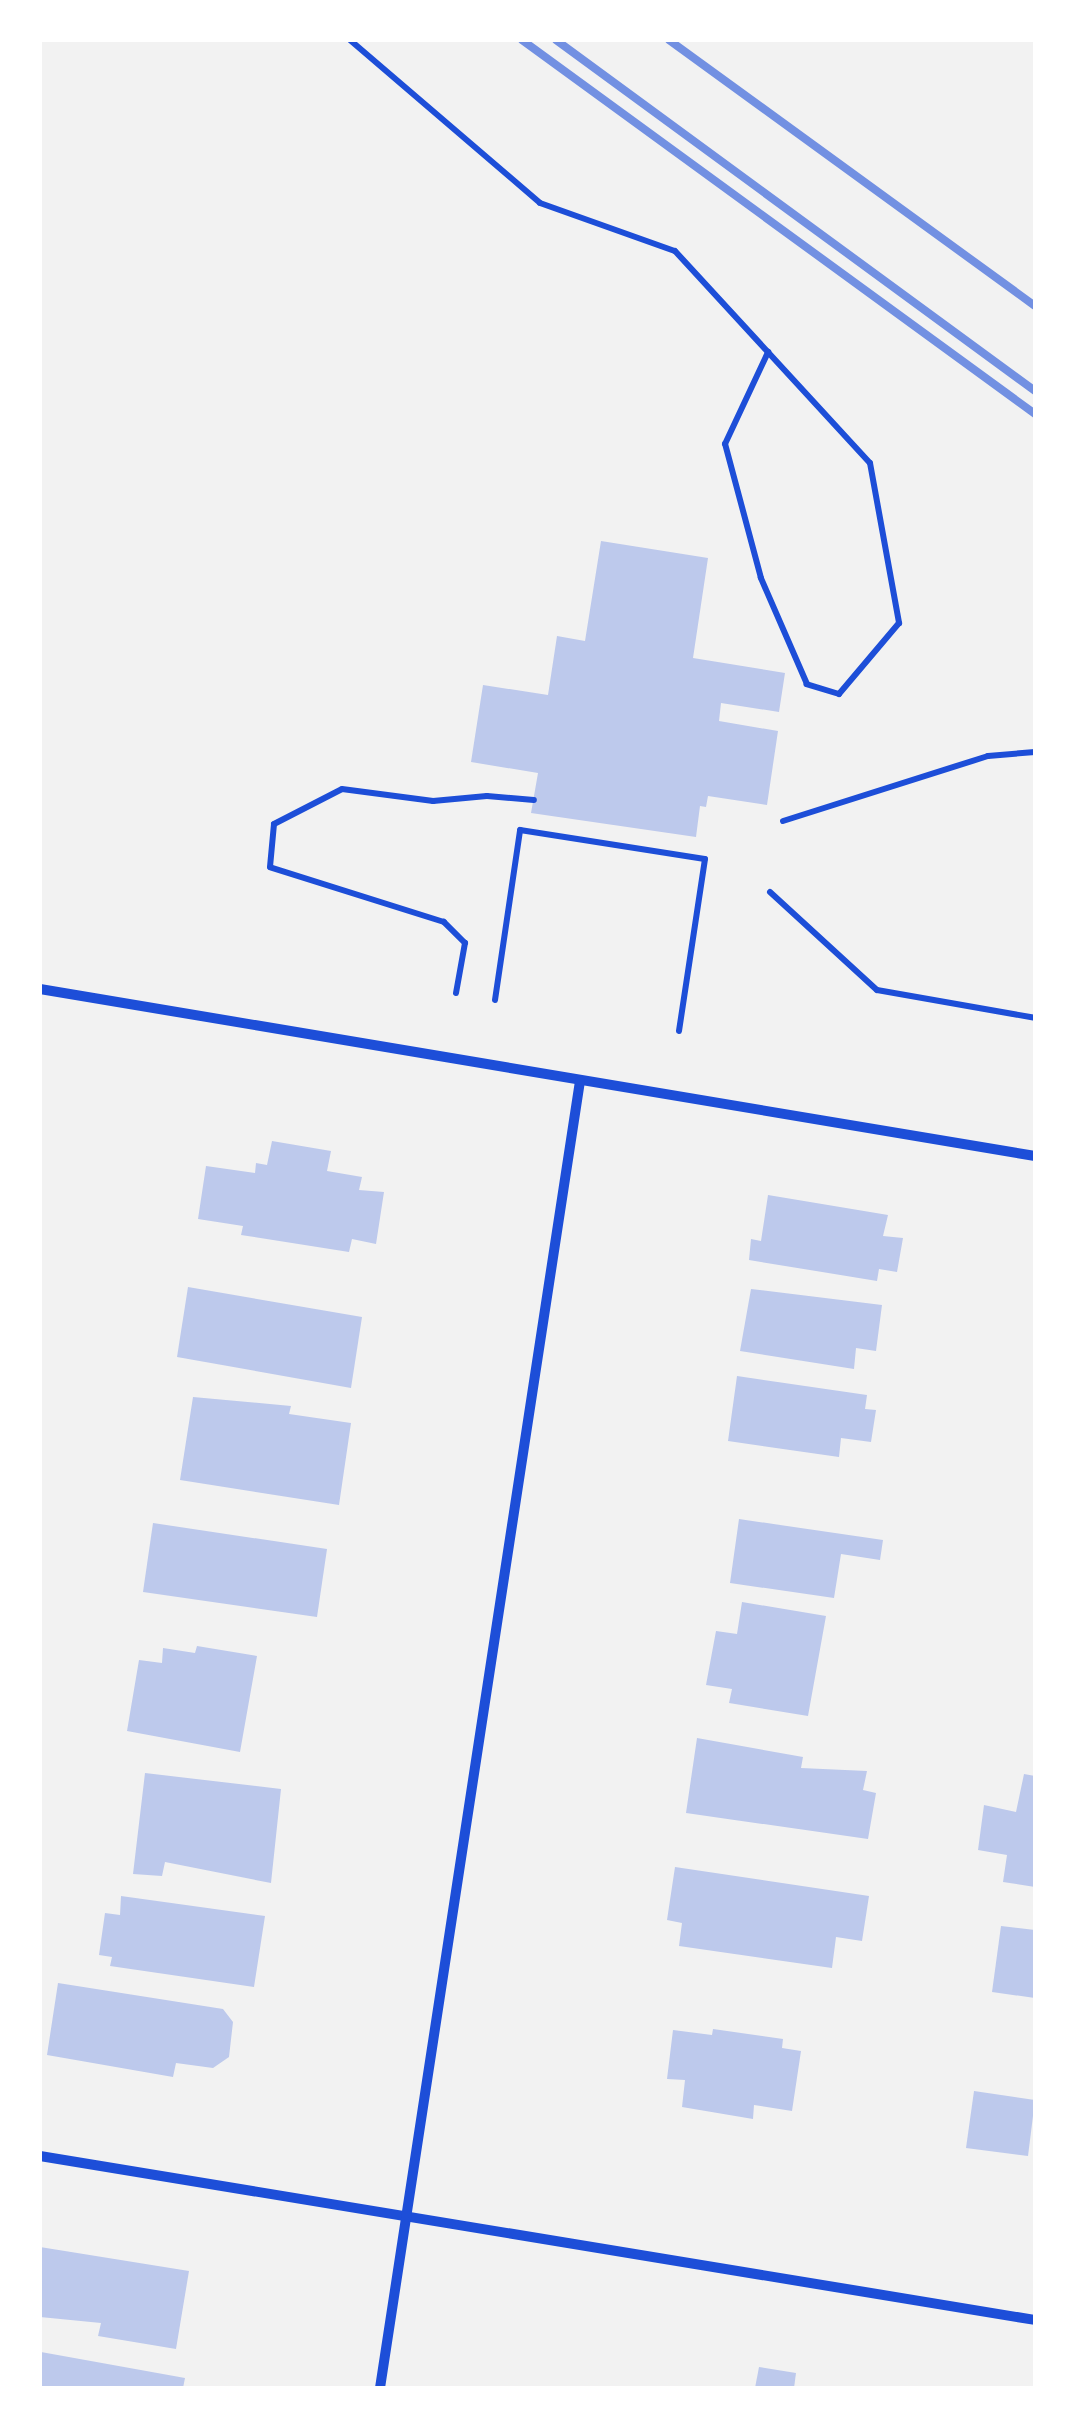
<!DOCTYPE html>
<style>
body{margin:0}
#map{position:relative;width:1075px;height:2428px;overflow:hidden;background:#f2f2f2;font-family:Merriweather,serif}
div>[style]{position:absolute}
.building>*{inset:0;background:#bdc9ec}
.path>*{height:6px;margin:-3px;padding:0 3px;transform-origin:3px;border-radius:3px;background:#1d4ed8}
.minor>*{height:10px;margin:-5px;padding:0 5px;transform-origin:5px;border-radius:5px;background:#1d4ed8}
.rail>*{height:8px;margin:-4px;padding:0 4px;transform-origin:4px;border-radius:4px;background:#7290e2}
span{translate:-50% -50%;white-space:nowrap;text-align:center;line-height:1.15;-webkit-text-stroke:9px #fff;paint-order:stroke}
.frame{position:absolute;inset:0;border:42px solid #fff;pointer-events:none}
</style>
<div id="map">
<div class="building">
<div style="clip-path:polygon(601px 541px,708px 558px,693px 658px,785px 673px,779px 712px,721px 703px,719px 721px,778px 731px,767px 805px,708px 796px,706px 807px,700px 806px,696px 837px,531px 813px,538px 773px,471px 762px,483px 685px,548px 695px,557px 636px,585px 641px)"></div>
<div style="clip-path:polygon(272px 1141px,331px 1151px,327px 1171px,362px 1177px,359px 1190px,384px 1192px,376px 1244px,352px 1239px,349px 1252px,241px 1235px,243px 1226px,198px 1219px,206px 1166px,255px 1173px,256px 1163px,267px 1165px)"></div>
<div style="clip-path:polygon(768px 1195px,888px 1215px,883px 1236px,903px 1238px,897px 1272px,879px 1269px,877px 1281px,749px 1260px,751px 1239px,761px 1241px)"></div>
<div style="clip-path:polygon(188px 1287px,362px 1317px,351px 1388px,177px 1357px)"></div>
<div style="clip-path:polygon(751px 1289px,882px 1305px,876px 1351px,856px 1348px,854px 1369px,740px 1351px)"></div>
<div style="clip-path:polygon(737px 1376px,867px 1395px,865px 1409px,876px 1410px,871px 1442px,841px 1438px,839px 1457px,728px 1441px)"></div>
<div style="clip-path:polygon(193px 1397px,291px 1406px,289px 1414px,351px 1423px,339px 1505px,180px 1480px)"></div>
<div style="clip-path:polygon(739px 1519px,883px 1540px,880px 1560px,841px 1554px,834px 1598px,730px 1583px)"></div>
<div style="clip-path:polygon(153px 1523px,327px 1549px,317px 1617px,143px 1592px)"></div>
<div style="clip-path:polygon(742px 1602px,826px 1616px,808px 1716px,729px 1703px,732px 1689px,706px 1685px,716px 1631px,737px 1634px)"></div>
<div style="clip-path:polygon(197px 1646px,257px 1656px,240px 1752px,127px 1731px,139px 1660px,162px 1663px,163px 1648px,195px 1653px)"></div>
<div style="clip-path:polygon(697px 1738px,803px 1757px,801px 1768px,867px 1771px,863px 1790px,876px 1793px,868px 1839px,686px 1813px)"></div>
<div style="clip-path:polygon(145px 1773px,281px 1789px,271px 1883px,165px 1862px,162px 1876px,133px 1874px)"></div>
<div style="clip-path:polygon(1024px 1774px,1035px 1776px,1035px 1887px,1003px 1882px,1007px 1855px,978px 1850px,984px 1805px,1016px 1812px)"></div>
<div style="clip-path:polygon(675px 1867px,869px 1896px,862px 1941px,836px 1937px,832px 1968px,679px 1946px,682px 1923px,667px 1920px)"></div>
<div style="clip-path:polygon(121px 1896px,265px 1916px,254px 1987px,110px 1966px,112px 1957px,99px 1955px,105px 1913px,120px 1915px)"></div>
<div style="clip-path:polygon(1001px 1926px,1035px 1930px,1035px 1998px,992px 1992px)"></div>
<div style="clip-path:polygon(58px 1983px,223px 2009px,233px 2022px,229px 2057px,213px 2068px,176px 2063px,173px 2077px,47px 2055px)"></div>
<div style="clip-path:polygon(713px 2029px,783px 2039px,782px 2048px,801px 2051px,792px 2111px,754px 2105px,753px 2119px,682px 2107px,685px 2080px,667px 2079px,673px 2030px,712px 2035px)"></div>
<div style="clip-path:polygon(974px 2091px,1035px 2100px,1028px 2156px,966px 2148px)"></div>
<div style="clip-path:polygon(40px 2247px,189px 2271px,176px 2349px,98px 2336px,101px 2323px,40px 2317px)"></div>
<div style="clip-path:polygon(41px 2352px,185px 2378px,183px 2388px,40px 2388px)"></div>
<div style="clip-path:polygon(759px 2367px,796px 2373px,794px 2388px,755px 2388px)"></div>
</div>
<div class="path">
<div style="left:350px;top:40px;width:250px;rotate:40.6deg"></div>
<div style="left:540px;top:203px;width:143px;rotate:19.6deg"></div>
<div style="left:675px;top:251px;width:288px;rotate:47.4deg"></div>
<div style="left:870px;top:463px;width:163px;rotate:79.7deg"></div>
<div style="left:899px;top:623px;width:93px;rotate:130.2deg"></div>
<div style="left:839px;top:694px;width:34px;rotate:-163deg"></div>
<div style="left:807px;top:684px;width:116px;rotate:-113.5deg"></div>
<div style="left:761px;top:578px;width:139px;rotate:-105deg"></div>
<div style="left:725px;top:444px;width:102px;rotate:-64.9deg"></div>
<div style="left:783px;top:821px;width:215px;rotate:-17.6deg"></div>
<div style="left:988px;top:756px;width:47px;rotate:-4.9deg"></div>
<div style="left:770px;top:892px;width:145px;rotate:42.5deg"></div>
<div style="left:877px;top:990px;width:160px;rotate:10deg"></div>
<div style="left:456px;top:993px;width:51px;rotate:-79.8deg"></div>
<div style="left:465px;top:943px;width:30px;rotate:-135deg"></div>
<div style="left:444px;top:922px;width:182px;rotate:-162.5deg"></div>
<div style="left:270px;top:867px;width:43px;rotate:-84.7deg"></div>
<div style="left:274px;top:824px;width:76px;rotate:-27.2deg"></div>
<div style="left:342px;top:789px;width:92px;rotate:7.5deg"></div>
<div style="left:433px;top:801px;width:54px;rotate:-5.3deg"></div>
<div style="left:487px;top:796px;width:47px;rotate:4.9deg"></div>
<div style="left:495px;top:1000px;width:172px;rotate:-81.6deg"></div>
<div style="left:520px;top:830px;width:187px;rotate:8.9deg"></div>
<div style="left:705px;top:859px;width:174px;rotate:98.6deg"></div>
</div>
<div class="minor">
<div style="left:40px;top:989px;width:1009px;rotate:9.53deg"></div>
<div style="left:40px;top:2156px;width:1008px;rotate:9.36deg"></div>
<div style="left:380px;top:2388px;width:1322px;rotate:-81.3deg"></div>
</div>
<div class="rail">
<div style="left:522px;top:40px;width:635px;rotate:36.09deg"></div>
<div style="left:556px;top:40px;width:594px;rotate:36.23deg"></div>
<div style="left:669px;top:40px;width:452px;rotate:36deg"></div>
</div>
<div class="frame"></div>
</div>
